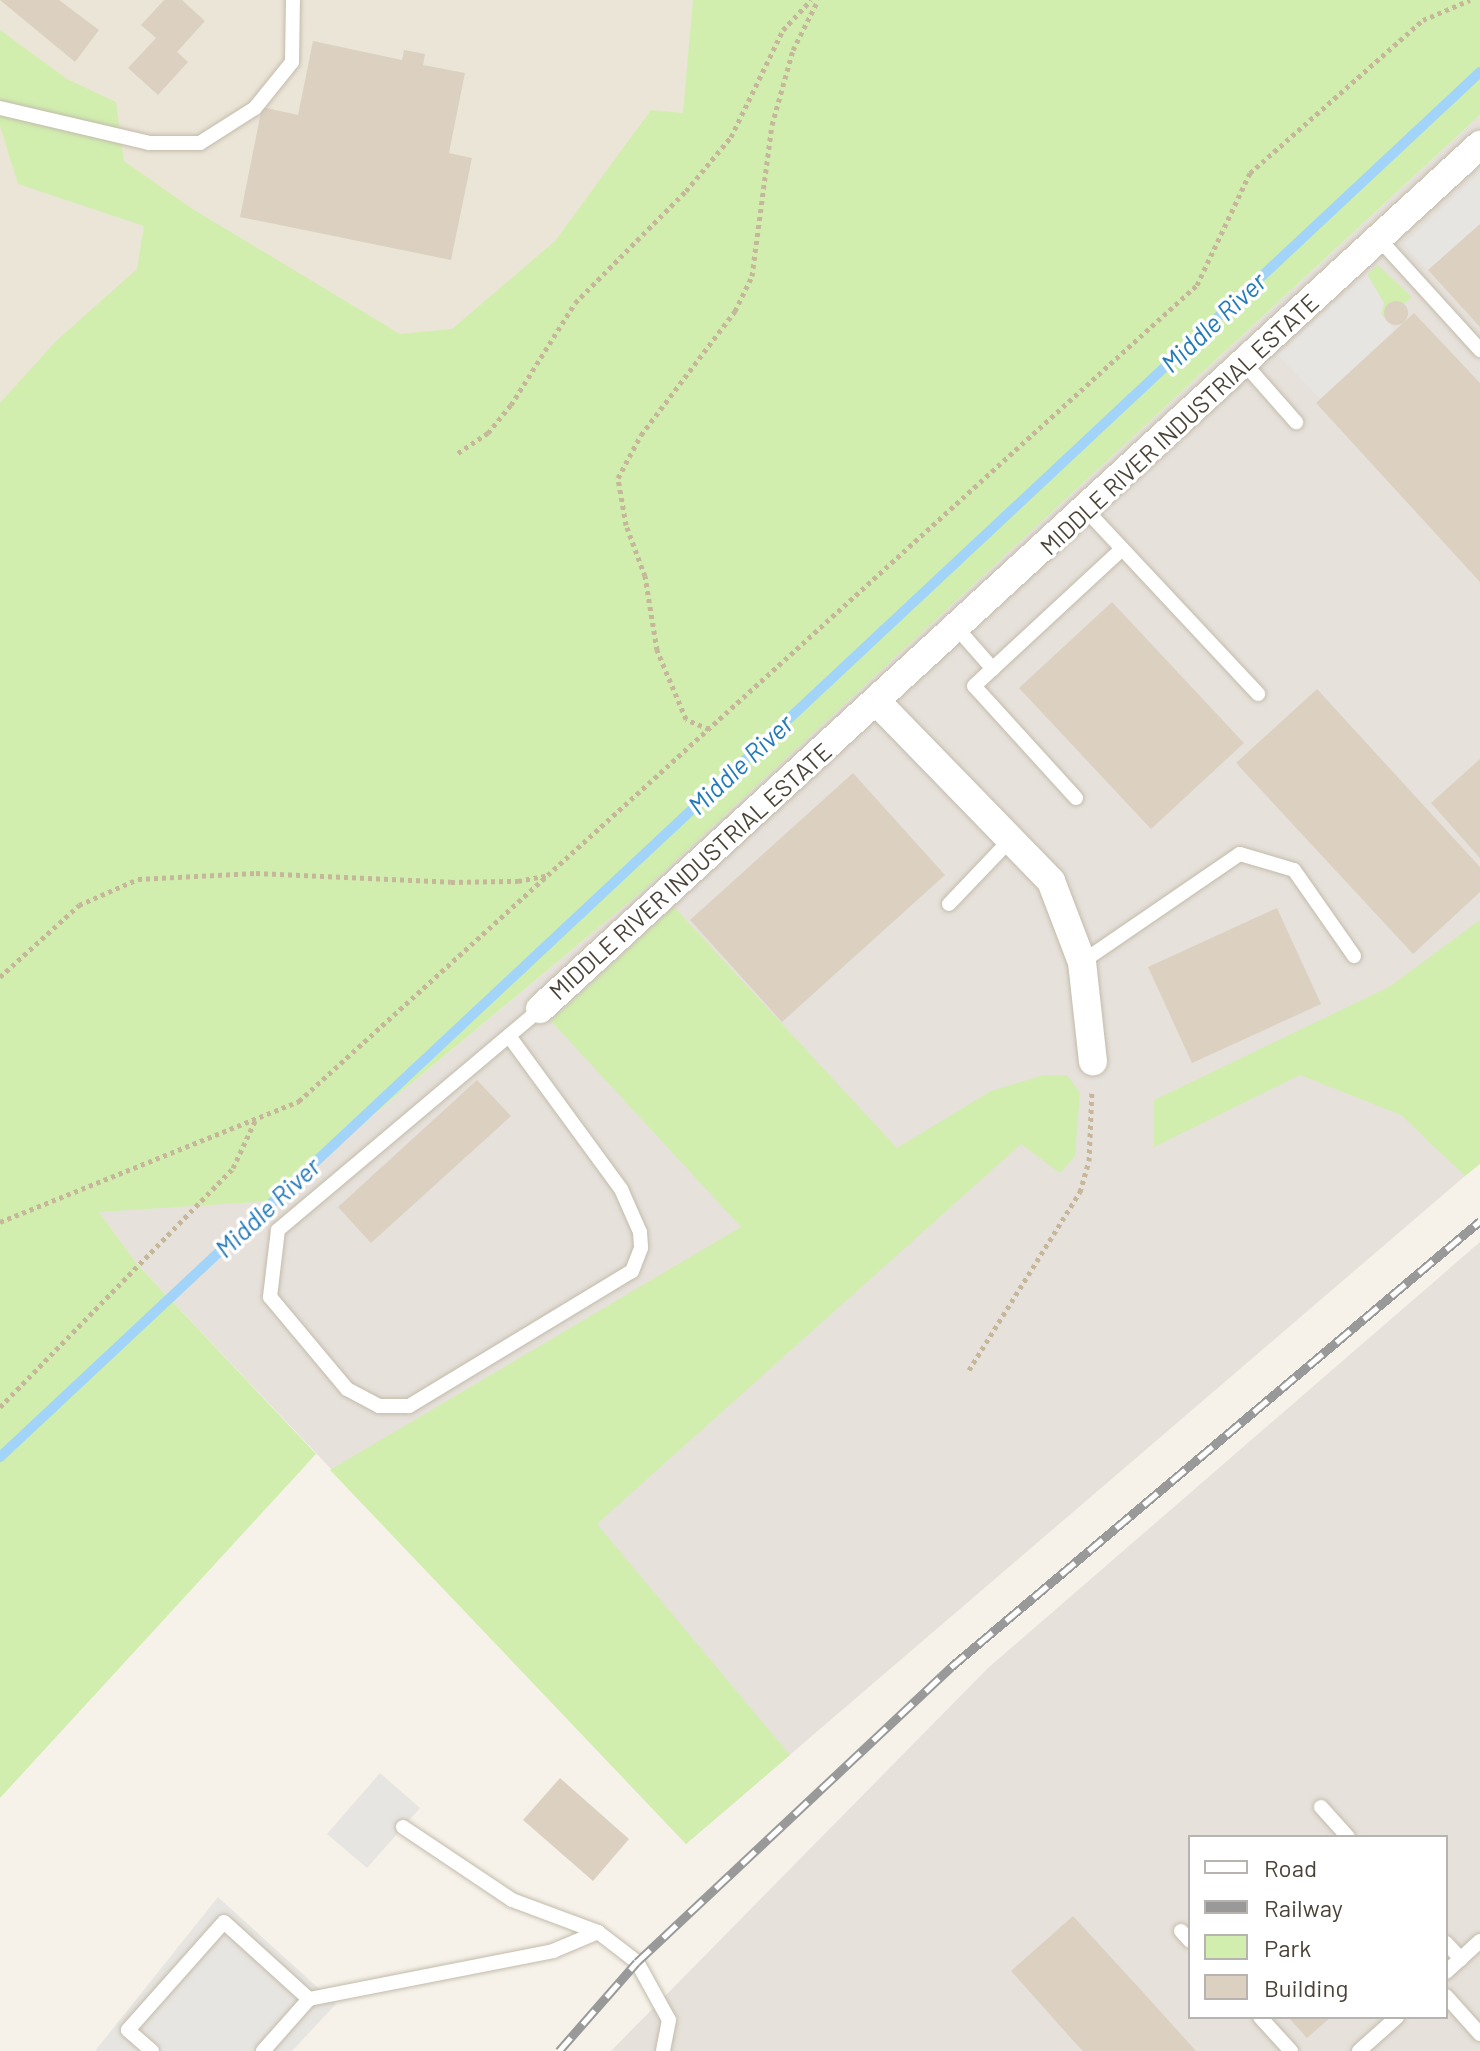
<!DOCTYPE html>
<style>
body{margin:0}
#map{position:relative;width:1480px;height:2051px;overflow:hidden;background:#f6f2ea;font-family:Barlow,sans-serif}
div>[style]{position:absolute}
.residential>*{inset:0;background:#ebe5d7}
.industrial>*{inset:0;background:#e6e1db}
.green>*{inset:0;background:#d1eeaf}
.parking>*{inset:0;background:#e7e5e1}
.stream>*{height:10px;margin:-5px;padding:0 5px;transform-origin:5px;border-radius:5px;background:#a1d4f8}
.building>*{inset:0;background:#dcd1c1}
.round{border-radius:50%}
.path>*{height:5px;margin-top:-2.5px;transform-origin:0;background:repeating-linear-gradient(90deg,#c6b79b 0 4px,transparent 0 8px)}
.roads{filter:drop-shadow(0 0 2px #c3bbab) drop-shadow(0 0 2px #c3bbab)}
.lane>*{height:14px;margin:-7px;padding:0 7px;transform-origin:7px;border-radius:7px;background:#fff}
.street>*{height:28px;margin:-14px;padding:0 14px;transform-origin:14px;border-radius:14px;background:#fff}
.rail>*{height:9px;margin-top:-4.5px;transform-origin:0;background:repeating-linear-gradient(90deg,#fff 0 18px,#999 0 36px);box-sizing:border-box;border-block:2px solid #999}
span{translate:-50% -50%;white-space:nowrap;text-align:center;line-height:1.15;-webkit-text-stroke:7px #fff;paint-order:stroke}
.street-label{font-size:24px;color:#4b4337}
.water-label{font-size:26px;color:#237aba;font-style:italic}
.legend{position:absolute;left:1188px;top:1835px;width:260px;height:184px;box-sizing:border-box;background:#fff;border:2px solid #b7b4af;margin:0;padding:10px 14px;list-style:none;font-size:24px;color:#4b4337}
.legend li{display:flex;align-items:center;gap:16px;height:40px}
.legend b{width:40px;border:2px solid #b7b4af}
</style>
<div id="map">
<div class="residential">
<div style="clip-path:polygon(0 0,790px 0,447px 433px,0 417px)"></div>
</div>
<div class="industrial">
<div style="clip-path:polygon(1480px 115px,1480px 1154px,1465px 1176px,686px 1844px,137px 1264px,98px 1211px,270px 1201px,646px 888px)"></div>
<div style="clip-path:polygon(evenodd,1480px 1242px,1480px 2051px,611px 2051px,988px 1668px,1480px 1242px,1190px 1837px,1446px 1837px,1446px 2017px,1190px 2017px,1190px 1837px)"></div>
</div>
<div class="green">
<div style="clip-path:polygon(693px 0,1480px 0,1480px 115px,646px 888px,270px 1201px,99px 1212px,137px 1264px,316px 1454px,0 1798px,0 403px,56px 341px,137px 269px,144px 226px,18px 184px,0 126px,0 30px,67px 79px,116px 102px,124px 161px,191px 208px,400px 334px,452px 329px,555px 241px,651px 110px,683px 113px)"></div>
<div style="clip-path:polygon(1378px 265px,1412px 297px,1386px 320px,1380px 314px,1384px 303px,1367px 275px)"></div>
<div style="clip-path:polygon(674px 907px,897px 1148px,991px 1091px,1044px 1075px,1067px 1075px,1080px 1093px,1075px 1156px,1060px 1173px,1021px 1144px,597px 1524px,790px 1755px,686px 1844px,330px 1470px,741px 1227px,551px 1021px)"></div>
<div style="clip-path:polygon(1480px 920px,1480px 1164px,1465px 1176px,1401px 1115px,1300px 1075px,1154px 1147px,1154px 1100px,1389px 987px)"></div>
</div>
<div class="parking">
<div style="clip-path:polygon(1480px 173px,1480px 224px,1428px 270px,1404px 244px)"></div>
<div style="clip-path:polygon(1367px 274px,1384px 303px,1381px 314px,1395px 330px,1320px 399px,1278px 355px)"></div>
<div style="clip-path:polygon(380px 1773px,420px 1808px,367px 1868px,327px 1834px)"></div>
<div style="clip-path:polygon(218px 1897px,336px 2004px,292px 2051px,95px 2051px)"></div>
</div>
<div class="stream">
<div style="left:0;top:1457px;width:2027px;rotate:-43.1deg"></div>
</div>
<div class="building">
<div style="clip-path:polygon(0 0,59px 0,99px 30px,75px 62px)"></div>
<div style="clip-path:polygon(164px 0,182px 0,205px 21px,177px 52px,188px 62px,158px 95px,128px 68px,156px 38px,141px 25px)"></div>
<div style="clip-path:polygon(313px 41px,402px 60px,404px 50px,425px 54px,423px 65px,465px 73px,449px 153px,472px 158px,451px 260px,240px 217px,262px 107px,298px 115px)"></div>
<div style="clip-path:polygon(1480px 224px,1480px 327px,1428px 270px)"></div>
<div class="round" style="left:1384px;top:301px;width:24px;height:24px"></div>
<div style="clip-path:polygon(1414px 313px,1480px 383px,1480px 582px,1316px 403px)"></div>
<div style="clip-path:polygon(1112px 602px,1244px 743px,1151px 829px,1019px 688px)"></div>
<div style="clip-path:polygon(1317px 689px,1480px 867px,1480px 892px,1413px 954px,1236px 763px)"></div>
<div style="clip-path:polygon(1480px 759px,1480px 858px,1431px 803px)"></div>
<div style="clip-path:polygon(853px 773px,945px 875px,782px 1022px,690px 920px)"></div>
<div style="clip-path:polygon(1277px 908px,1321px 1004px,1192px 1063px,1148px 967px)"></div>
<div style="clip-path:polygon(477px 1080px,511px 1116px,371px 1243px,338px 1207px)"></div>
<div style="clip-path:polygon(560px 1778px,629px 1839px,593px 1881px,523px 1820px)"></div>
<div style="clip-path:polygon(1073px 1916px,1141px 1990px,1196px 2051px,1083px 2051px,1078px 2046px,1011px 1971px)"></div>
<div style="clip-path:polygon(1288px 2017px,1331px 2017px,1307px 2038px)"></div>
</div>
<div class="path">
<div style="left:458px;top:453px;width:36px;rotate:-34deg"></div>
<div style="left:488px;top:433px;width:36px;rotate:-51deg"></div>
<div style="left:511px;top:405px;width:120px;rotate:-57.9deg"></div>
<div style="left:575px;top:303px;width:158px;rotate:-45.3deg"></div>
<div style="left:686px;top:191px;width:70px;rotate:-50.2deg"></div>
<div style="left:731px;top:137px;width:119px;rotate:-64.1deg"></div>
<div style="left:783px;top:30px;width:41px;rotate:-47deg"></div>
<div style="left:709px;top:729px;width:25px;rotate:-157deg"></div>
<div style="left:686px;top:719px;width:75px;rotate:-112.8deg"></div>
<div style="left:657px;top:650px;width:75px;rotate:-99.2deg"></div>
<div style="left:645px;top:576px;width:54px;rotate:-110.4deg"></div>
<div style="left:626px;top:525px;width:48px;rotate:-99.7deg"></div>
<div style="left:618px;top:478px;width:49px;rotate:-61.9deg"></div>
<div style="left:641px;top:435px;width:156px;rotate:-52.8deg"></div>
<div style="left:735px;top:311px;width:39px;rotate:-64deg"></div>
<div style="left:752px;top:276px;width:152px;rotate:-82.5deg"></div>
<div style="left:772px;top:125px;width:78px;rotate:-74.4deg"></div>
<div style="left:793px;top:50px;width:56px;rotate:-63.4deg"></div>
<div style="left:0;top:977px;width:107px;rotate:-42.3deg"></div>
<div style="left:79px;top:905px;width:64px;rotate:-23.8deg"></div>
<div style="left:138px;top:879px;width:118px;rotate:-2.9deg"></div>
<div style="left:256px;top:873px;width:195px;rotate:2.6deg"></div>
<div style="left:451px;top:882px;width:67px;rotate:-0.9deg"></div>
<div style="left:518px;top:881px;width:31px;rotate:-11deg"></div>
<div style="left:0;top:1222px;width:323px;rotate:-22deg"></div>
<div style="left:299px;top:1101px;width:1213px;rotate:-42.26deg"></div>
<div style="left:1197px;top:285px;width:124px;rotate:-64.7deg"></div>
<div style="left:1250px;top:173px;width:231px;rotate:-41.5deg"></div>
<div style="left:1423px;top:20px;width:51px;rotate:-23.1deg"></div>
<div style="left:969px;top:1370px;width:210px;rotate:-58.1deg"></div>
<div style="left:1080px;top:1192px;width:32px;rotate:-74deg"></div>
<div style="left:1089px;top:1161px;width:71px;rotate:-87.6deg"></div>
<div style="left:0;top:1407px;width:334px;rotate:-45.7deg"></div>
<div style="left:233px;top:1168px;width:52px;rotate:-64.9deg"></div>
</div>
<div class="roads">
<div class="lane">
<div style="left:0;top:108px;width:153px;rotate:13.2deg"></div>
<div style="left:149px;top:143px;width:51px"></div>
<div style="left:200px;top:143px;width:65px;rotate:-32.5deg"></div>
<div style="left:255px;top:108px;width:59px;rotate:-51.2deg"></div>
<div style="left:292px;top:62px;width:62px;rotate:-89.1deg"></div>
<div style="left:1380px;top:240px;width:149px;rotate:47.7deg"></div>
<div style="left:1244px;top:363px;width:79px;rotate:48.6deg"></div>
<div style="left:1086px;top:510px;width:252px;rotate:46.9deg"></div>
<div style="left:956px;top:627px;width:56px;rotate:48.6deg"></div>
<div style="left:1076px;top:798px;width:151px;rotate:-132.3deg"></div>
<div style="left:974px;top:686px;width:202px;rotate:-42.8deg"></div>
<div style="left:949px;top:904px;width:91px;rotate:-46.3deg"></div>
<div style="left:1082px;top:962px;width:191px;rotate:-34.4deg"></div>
<div style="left:1240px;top:854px;width:56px;rotate:16.5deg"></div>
<div style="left:1294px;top:870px;width:105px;rotate:55.1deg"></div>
<div style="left:509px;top:1036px;width:190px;rotate:53.8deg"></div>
<div style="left:621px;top:1189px;width:47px;rotate:66.2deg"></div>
<div style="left:640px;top:1232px;width:16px;rotate:86deg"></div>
<div style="left:641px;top:1248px;width:25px;rotate:111deg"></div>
<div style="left:632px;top:1271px;width:261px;rotate:148.8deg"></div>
<div style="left:409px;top:1406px;width:30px;rotate:180deg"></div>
<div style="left:379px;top:1406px;width:36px;rotate:-152deg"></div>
<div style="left:347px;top:1389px;width:120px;rotate:-129.9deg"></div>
<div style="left:270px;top:1297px;width:67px;rotate:-83.2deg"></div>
<div style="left:278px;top:1230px;width:343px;rotate:-40.1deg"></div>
<div style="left:1321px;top:1807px;width:40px;rotate:48deg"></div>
<div style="left:403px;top:1827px;width:131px;rotate:33.8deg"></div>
<div style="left:512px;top:1900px;width:92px;rotate:20.4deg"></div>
<div style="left:1181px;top:1931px;width:13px;rotate:48deg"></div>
<div style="left:1446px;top:1943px;width:22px;rotate:47deg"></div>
<div style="left:1446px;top:1972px;width:46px;rotate:-42.4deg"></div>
<div style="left:1446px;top:1996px;width:51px;rotate:48.2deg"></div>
<div style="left:1260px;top:2017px;width:46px;rotate:47.6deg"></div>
<div style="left:152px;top:2051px;width:32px;rotate:-139deg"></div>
<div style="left:128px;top:2030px;width:144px;rotate:-48.4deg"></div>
<div style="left:224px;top:1922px;width:115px;rotate:42.2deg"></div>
<div style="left:263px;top:2051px;width:69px;rotate:-48.5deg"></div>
<div style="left:309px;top:1999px;width:249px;rotate:-11.1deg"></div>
<div style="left:553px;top:1951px;width:49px;rotate:-22.9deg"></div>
<div style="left:598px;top:1932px;width:49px;rotate:37.6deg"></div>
<div style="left:637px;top:1962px;width:66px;rotate:61.1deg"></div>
<div style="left:669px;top:2020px;width:32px;rotate:101deg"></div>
<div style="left:1359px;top:2051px;width:51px;rotate:-41.8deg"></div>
</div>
<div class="street">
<div style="left:876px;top:701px;width:251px;rotate:45.8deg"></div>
<div style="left:1051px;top:881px;width:87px;rotate:69.1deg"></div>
<div style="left:1082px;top:962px;width:100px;rotate:83.7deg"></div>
<div style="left:540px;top:1009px;width:1277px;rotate:-42.59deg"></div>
</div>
</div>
<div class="rail">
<div style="left:559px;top:2051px;width:118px;rotate:-48.8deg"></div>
<div style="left:637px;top:1962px;width:431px;rotate:-43.2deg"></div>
<div style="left:951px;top:1667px;width:692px;rotate:-40.13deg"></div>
</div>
<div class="street-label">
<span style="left:1179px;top:424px;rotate:-43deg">MIDDLE RIVER INDUSTRIAL ESTATE</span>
<span style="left:690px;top:871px;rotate:-42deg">MIDDLE RIVER INDUSTRIAL ESTATE</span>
</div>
<div class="water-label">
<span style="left:1213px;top:322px;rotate:-43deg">Middle River</span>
<span style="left:740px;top:764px;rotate:-43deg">Middle River</span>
<span style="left:267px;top:1207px;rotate:-43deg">Middle River</span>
</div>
<ul class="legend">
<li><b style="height:10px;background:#fff"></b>Road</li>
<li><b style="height:10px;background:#999"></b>Railway</li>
<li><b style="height:22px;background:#d1eeaf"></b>Park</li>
<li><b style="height:22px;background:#dcd1c1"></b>Building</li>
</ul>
</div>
